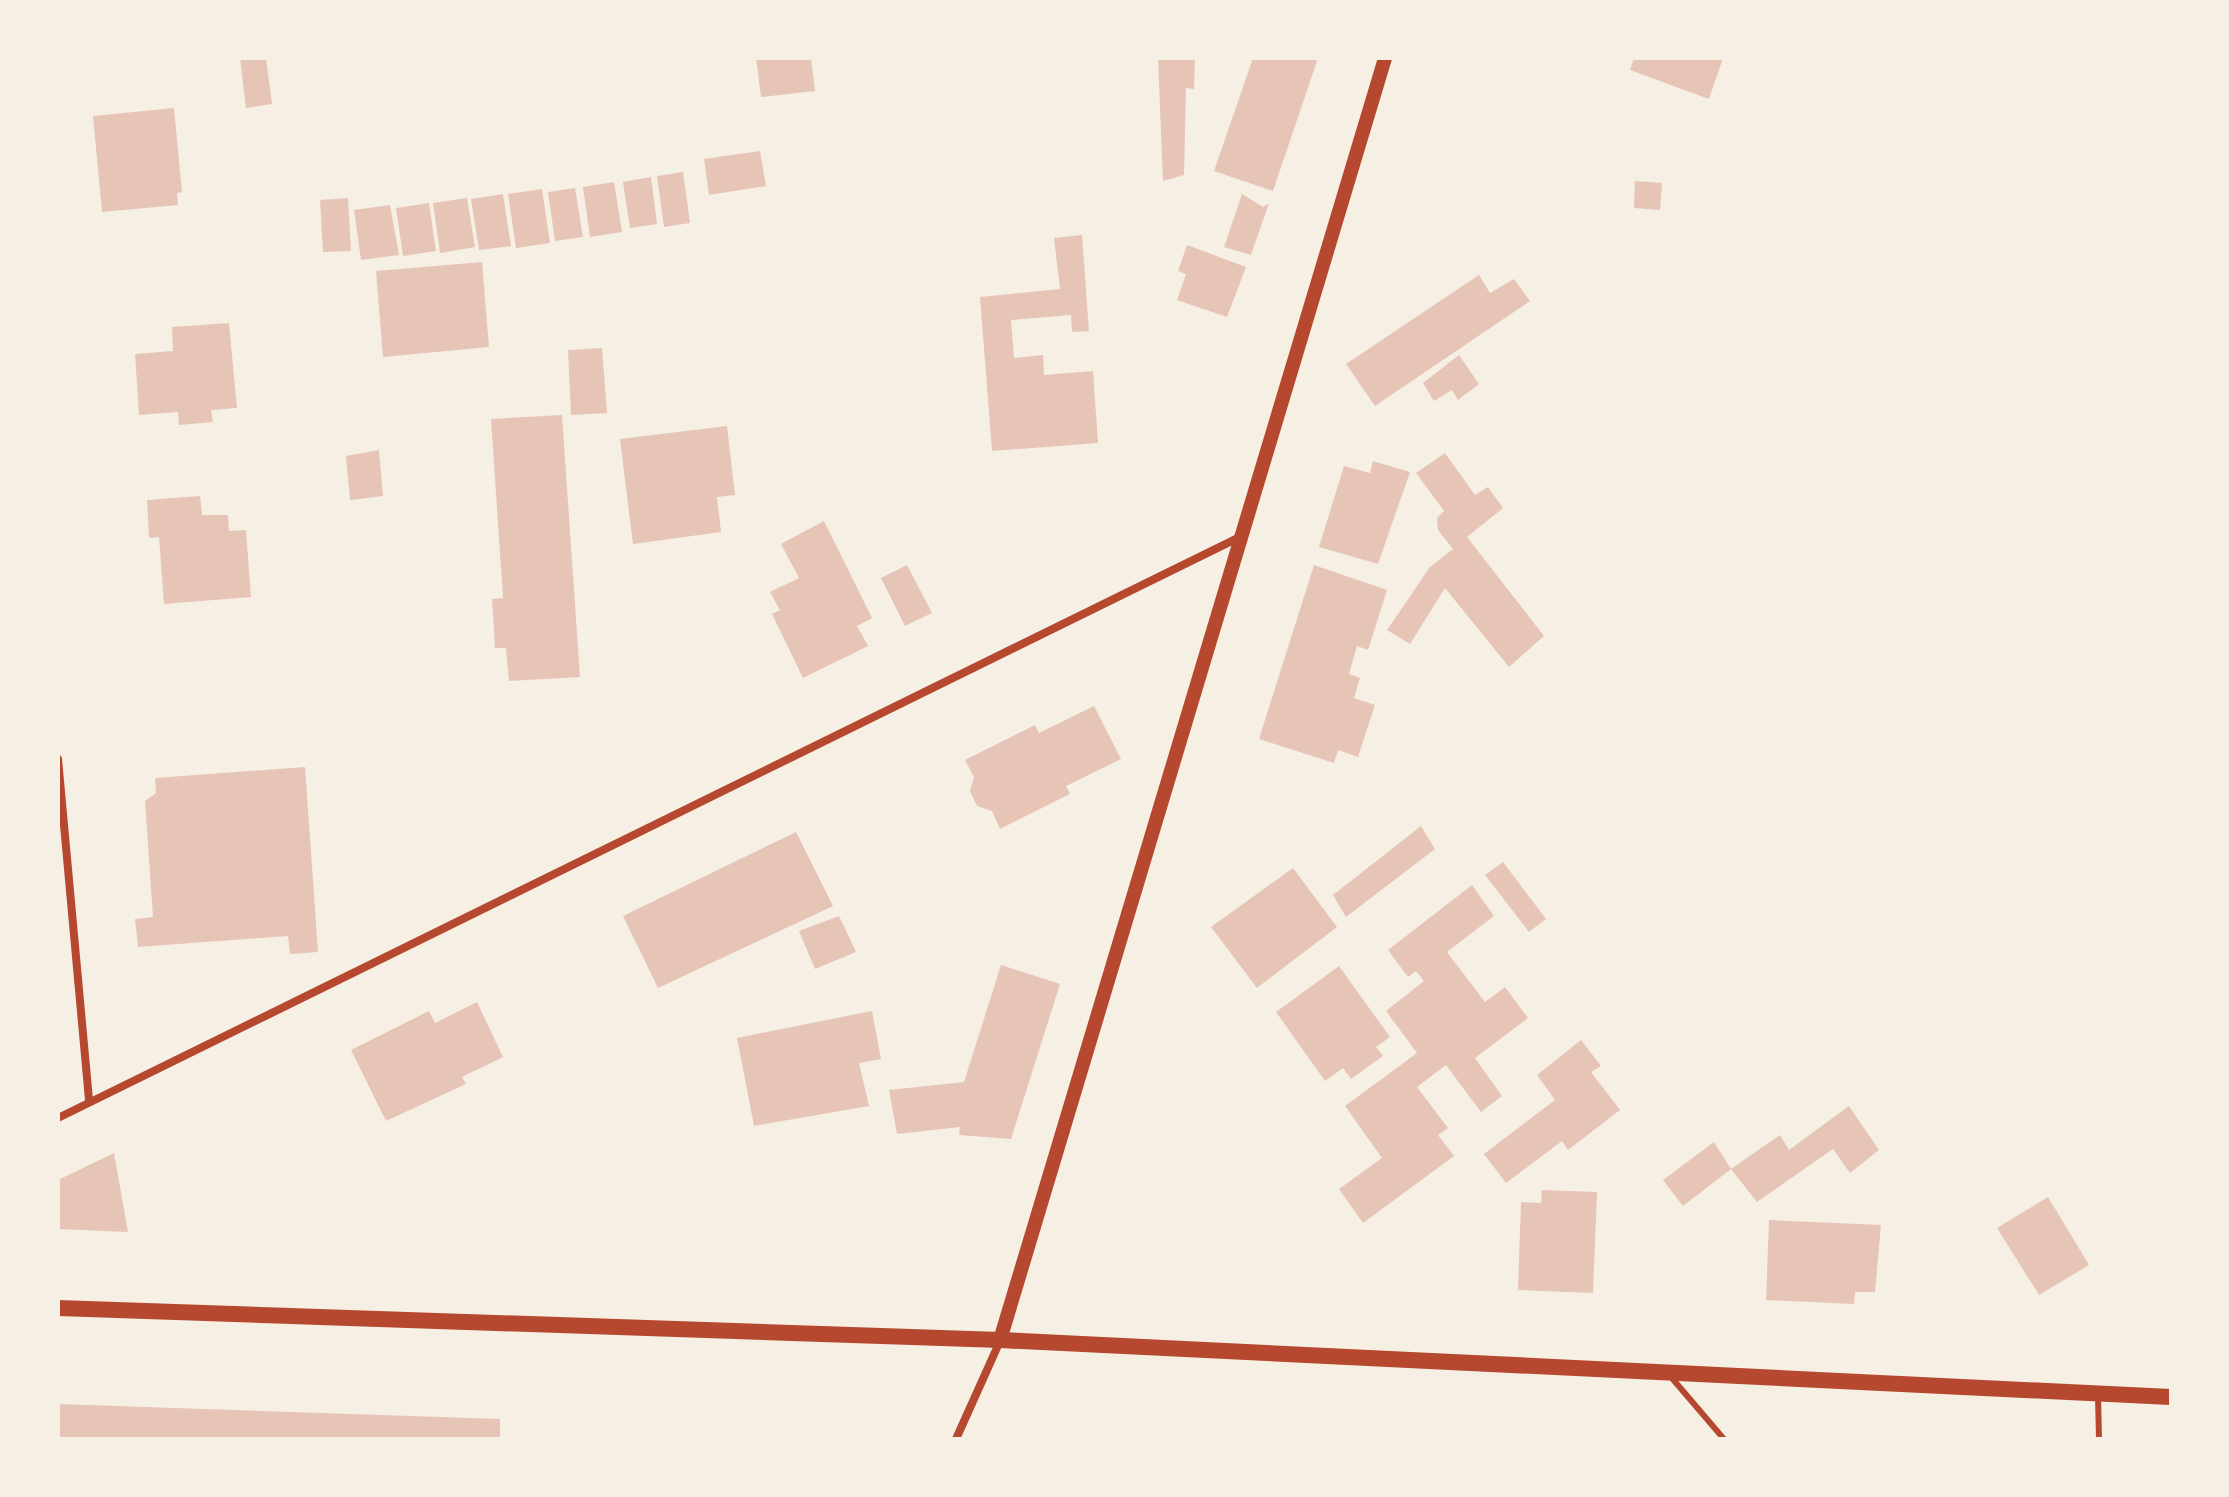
<!DOCTYPE html>
<style>
body{margin:0}
#map{position:relative;width:2229px;height:1497px;overflow:hidden;background:#f6efe4;font-family:Montserrat,sans-serif}
div>[style]{position:absolute}
.building>*{inset:0;background:#e6c5b7}
.service>*{height:6px;margin:-3px;padding:0 3px;transform-origin:3px;border-radius:3px;background:#b5482f}
.minor>*{height:8px;margin:-4px;padding:0 4px;transform-origin:4px;border-radius:4px;background:#b5482f}
.tertiary>*{height:14px;margin:-7px;padding:0 7px;transform-origin:7px;border-radius:7px;background:#b5482f}
.secondary>*{height:16px;margin:-8px;padding:0 8px;transform-origin:8px;border-radius:8px;background:#b5482f}
span{translate:-50% -50%;white-space:nowrap;text-align:center;line-height:1.15;-webkit-text-stroke:7px #f6efe4;paint-order:stroke}
.frame{position:absolute;inset:0;border:60px solid #f6efe4;pointer-events:none}
</style>
<div id="map">
<div class="building">
<div style="clip-path:polygon(240px 58px,266px 58px,272px 104px,246px 108px)"></div>
<div style="clip-path:polygon(756px 58px,811px 58px,815px 91px,761px 97px)"></div>
<div style="clip-path:polygon(1158px 58px,1195px 58px,1194px 89px,1186px 88px,1184px 175px,1163px 181px)"></div>
<div style="clip-path:polygon(1253px 58px,1318px 58px,1273px 191px,1214px 171px)"></div>
<div style="clip-path:polygon(1634px 58px,1723px 58px,1709px 99px,1630px 70px)"></div>
<div style="clip-path:polygon(174px 108px,182px 192px,177px 193px,178px 205px,102px 212px,93px 116px)"></div>
<div style="clip-path:polygon(760px 151px,766px 186px,709px 195px,704px 159px)"></div>
<div style="clip-path:polygon(683px 172px,690px 223px,664px 227px,657px 176px)"></div>
<div style="clip-path:polygon(651px 177px,657px 224px,630px 228px,623px 182px)"></div>
<div style="clip-path:polygon(1635px 181px,1662px 183px,1660px 210px,1634px 208px)"></div>
<div style="clip-path:polygon(614px 182px,622px 232px,590px 237px,583px 187px)"></div>
<div style="clip-path:polygon(575px 188px,583px 237px,555px 241px,548px 192px)"></div>
<div style="clip-path:polygon(542px 189px,550px 243px,516px 248px,508px 194px)"></div>
<div style="clip-path:polygon(503px 194px,511px 246px,479px 250px,471px 199px)"></div>
<div style="clip-path:polygon(1242px 194px,1263px 207px,1269px 203px,1251px 255px,1224px 247px)"></div>
<div style="clip-path:polygon(348px 198px,351px 251px,323px 252px,320px 200px)"></div>
<div style="clip-path:polygon(467px 198px,475px 247px,440px 253px,433px 203px)"></div>
<div style="clip-path:polygon(429px 203px,436px 251px,403px 256px,396px 208px)"></div>
<div style="clip-path:polygon(390px 205px,399px 255px,361px 260px,354px 210px)"></div>
<div style="clip-path:polygon(1082px 235px,1089px 331px,1072px 332px,1071px 315px,1011px 320px,1014px 358px,1043px 355px,1044px 375px,1093px 371px,1098px 443px,992px 451px,980px 297px,1060px 289px,1054px 238px)"></div>
<div style="clip-path:polygon(1187px 245px,1246px 267px,1227px 317px,1177px 300px,1186px 274px,1178px 271px)"></div>
<div style="clip-path:polygon(482px 262px,489px 347px,383px 357px,376px 271px)"></div>
<div style="clip-path:polygon(1479px 275px,1490px 293px,1514px 279px,1530px 301px,1375px 406px,1346px 364px)"></div>
<div style="clip-path:polygon(229px 323px,237px 408px,211px 410px,213px 422px,179px 425px,178px 412px,139px 415px,135px 354px,173px 351px,172px 327px)"></div>
<div style="clip-path:polygon(602px 348px,607px 413px,571px 415px,568px 350px)"></div>
<div style="clip-path:polygon(1459px 355px,1479px 384px,1458px 400px,1452px 390px,1434px 401px,1423px 383px)"></div>
<div style="clip-path:polygon(562px 415px,580px 677px,509px 681px,506px 648px,495px 648px,492px 599px,503px 598px,491px 419px)"></div>
<div style="clip-path:polygon(727px 426px,735px 495px,717px 497px,721px 532px,633px 544px,620px 439px)"></div>
<div style="clip-path:polygon(379px 450px,383px 496px,350px 500px,346px 456px)"></div>
<div style="clip-path:polygon(1445px 453px,1475px 495px,1488px 487px,1503px 508px,1467px 537px,1544px 636px,1509px 667px,1445px 588px,1410px 644px,1387px 630px,1430px 567px,1453px 549px,1438px 530px,1437px 518px,1444px 511px,1416px 473px)"></div>
<div style="clip-path:polygon(1373px 461px,1410px 472px,1378px 564px,1319px 547px,1344px 466px,1370px 473px)"></div>
<div style="clip-path:polygon(200px 496px,202px 515px,228px 515px,229px 531px,246px 530px,251px 597px,164px 604px,159px 537px,149px 538px,147px 500px)"></div>
<div style="clip-path:polygon(824px 521px,872px 618px,857px 626px,868px 646px,803px 678px,772px 614px,780px 610px,770px 592px,799px 578px,781px 544px)"></div>
<div style="clip-path:polygon(907px 565px,932px 613px,905px 626px,881px 578px)"></div>
<div style="clip-path:polygon(1314px 565px,1387px 590px,1368px 650px,1357px 646px,1349px 674px,1360px 678px,1354px 698px,1375px 705px,1358px 757px,1338px 750px,1334px 763px,1259px 739px)"></div>
<div style="clip-path:polygon(1094px 706px,1121px 759px,1066px 786px,1070px 794px,1000px 829px,992px 811px,977px 806px,970px 791px,974px 777px,965px 760px,1035px 725px,1039px 733px)"></div>
<div style="clip-path:polygon(305px 767px,318px 952px,290px 954px,288px 936px,138px 947px,135px 919px,153px 917px,145px 801px,156px 793px,155px 778px)"></div>
<div style="clip-path:polygon(1421px 826px,1435px 849px,1346px 917px,1333px 895px)"></div>
<div style="clip-path:polygon(796px 832px,833px 906px,658px 988px,623px 916px)"></div>
<div style="clip-path:polygon(1503px 862px,1546px 919px,1529px 932px,1485px 875px)"></div>
<div style="clip-path:polygon(1293px 868px,1337px 927px,1257px 988px,1211px 927px)"></div>
<div style="clip-path:polygon(1472px 885px,1494px 916px,1447px 952px,1485px 1002px,1505px 987px,1528px 1018px,1475px 1058px,1502px 1096px,1481px 1112px,1446px 1065px,1417px 1087px,1448px 1128px,1438px 1135px,1454px 1156px,1363px 1223px,1339px 1189px,1382px 1158px,1345px 1106px,1417px 1053px,1386px 1011px,1424px 981px,1416px 971px,1408px 977px,1388px 950px)"></div>
<div style="clip-path:polygon(839px 916px,856px 952px,815px 969px,799px 931px)"></div>
<div style="clip-path:polygon(1001px 965px,1060px 984px,1011px 1139px,959px 1135px,960px 1127px,897px 1134px,889px 1090px,964px 1082px)"></div>
<div style="clip-path:polygon(1339px 966px,1390px 1037px,1376px 1047px,1383px 1056px,1351px 1079px,1343px 1068px,1325px 1081px,1276px 1012px)"></div>
<div style="clip-path:polygon(477px 1002px,503px 1057px,462px 1077px,466px 1084px,386px 1121px,351px 1050px,429px 1011px,435px 1023px)"></div>
<div style="clip-path:polygon(872px 1011px,881px 1059px,859px 1063px,869px 1106px,754px 1126px,737px 1038px)"></div>
<div style="clip-path:polygon(1581px 1040px,1601px 1066px,1591px 1072px,1620px 1110px,1568px 1150px,1562px 1141px,1506px 1183px,1484px 1154px,1555px 1100px,1537px 1075px)"></div>
<div style="clip-path:polygon(1849px 1106px,1879px 1150px,1850px 1173px,1833px 1149px,1757px 1202px,1731px 1169px,1780px 1135px,1789px 1150px)"></div>
<div style="clip-path:polygon(1714px 1142px,1731px 1169px,1683px 1206px,1663px 1180px)"></div>
<div style="clip-path:polygon(114px 1153px,128px 1232px,58px 1229px,58px 1180px)"></div>
<div style="clip-path:polygon(1542px 1190px,1597px 1192px,1593px 1293px,1518px 1290px,1521px 1202px,1541px 1203px)"></div>
<div style="clip-path:polygon(2048px 1197px,2089px 1265px,2039px 1295px,1997px 1228px)"></div>
<div style="clip-path:polygon(1769px 1220px,1881px 1225px,1875px 1292px,1855px 1292px,1854px 1304px,1766px 1300px)"></div>
<div style="clip-path:polygon(58px 1404px,500px 1419px,500px 1439px,58px 1439px)"></div>
</div>
<div class="service">
<div style="left:1671px;top:1377px;width:82px;rotate:49.5deg"></div>
<div style="left:2098px;top:1395px;width:44px;rotate:88.7deg"></div>
</div>
<div class="minor">
<div style="left:58px;top:759px;width:344px;rotate:84.8deg"></div>
<div style="left:58px;top:1118px;width:1319px;rotate:-26.18deg"></div>
<div style="left:956px;top:1439px;width:107px;rotate:-65.8deg"></div>
</div>
<div class="tertiary">
<div style="left:1000px;top:1340px;width:1339px;rotate:-73.28deg"></div>
</div>
<div class="secondary">
<div style="left:58px;top:1308px;width:943px;rotate:1.95deg"></div>
<div style="left:1000px;top:1340px;width:1172px;rotate:2.79deg"></div>
</div>
<div class="frame"></div>
</div>
